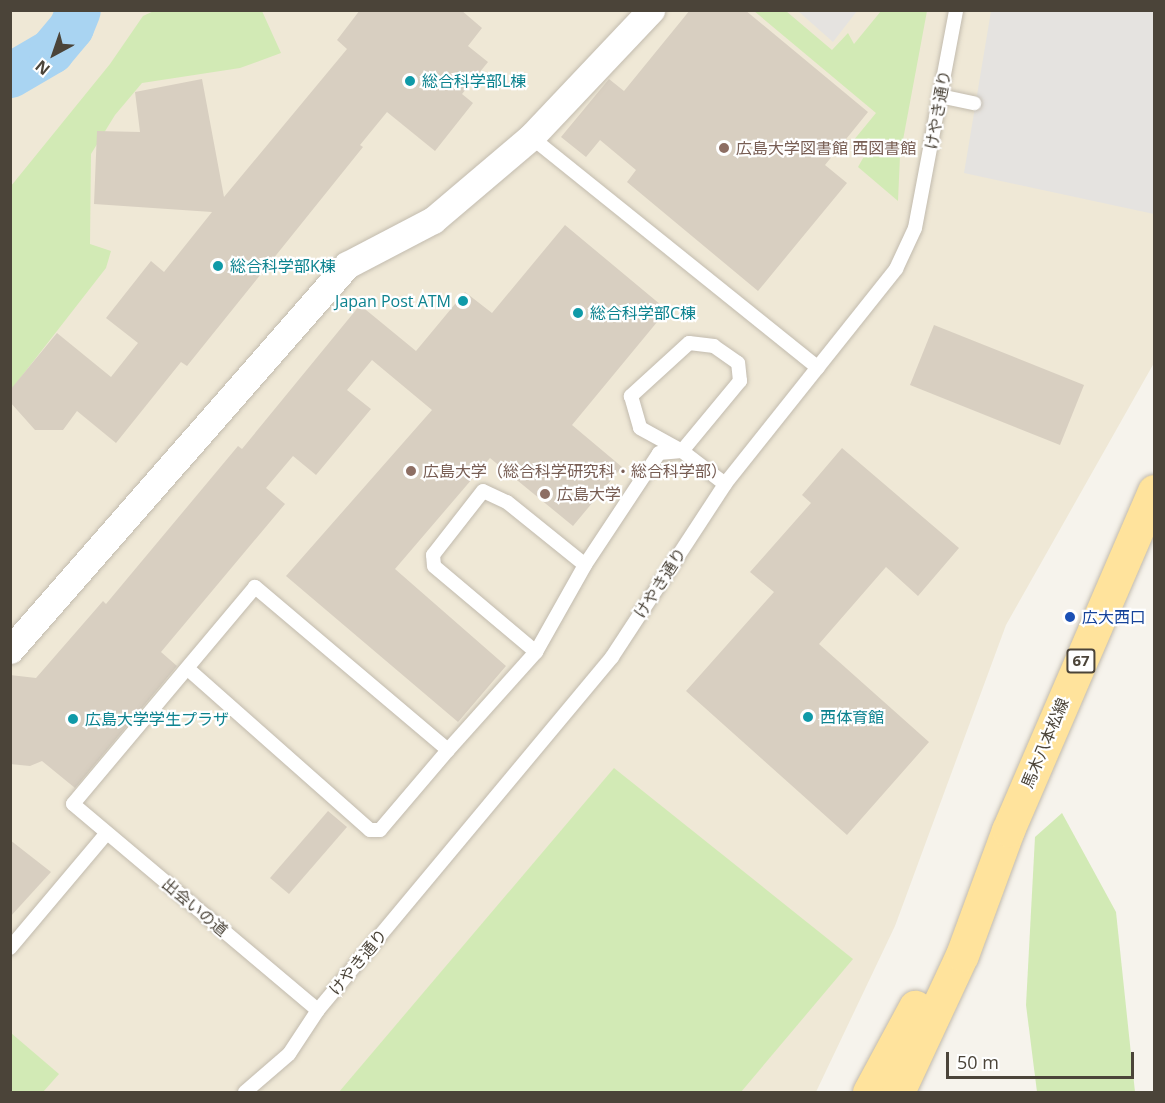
<!DOCTYPE html>
<meta charset="utf-8">
<style>
body{margin:0}
#map{position:relative;width:1165px;height:1103px;overflow:hidden;background:#f6f3ec;font-family:"Open Sans","Noto Sans JP",sans-serif}
div>[style]{position:absolute}
.education>*{inset:0;background:#efe8d6}
.green>*{inset:0;background:#d2eab5}
.parking>*{inset:0;background:#e5e3e0}
.river>*{height:45px;margin:-22.5px;padding:0 22.5px;transform-origin:22.5px;border-radius:22.5px;background:#a9d4f2}
.building>*{inset:0;background:#d8cfc1}
.roads{filter:drop-shadow(0 0 2px #c2bbae) drop-shadow(0 0 2px #c2bbae)}
.lane>*{height:14px;margin:-7px;padding:0 7px;transform-origin:7px;border-radius:7px;background:#fff}
.street>*{height:27px;margin:-13.5px;padding:0 13.5px;transform-origin:13.5px;border-radius:13.5px;background:#fff}
.primary>*{height:33px;margin:-16.5px;padding:0 16.5px;transform-origin:16.5px;border-radius:16.5px;background:#ffe39c}
.dots>*{width:16px;height:16px;translate:-50% -50%;box-sizing:border-box;border:3px solid #fff;border-radius:50%}
span{translate:-50% -50%;white-space:nowrap;text-align:center;line-height:1.15;-webkit-text-stroke:4.5px #fff;paint-order:stroke}
.shield-label span{padding:2px 4px;background:#fff;border:2px solid;border-radius:4px;-webkit-text-stroke-width:0}
.shield-label{font-size:15px;color:#4b4439;font-weight:700}
.culture-label{font-size:16px;color:#0d838f}
.left{translate:0 -50%;text-align:left}
.right{translate:-100% -50%;text-align:right}
.street-label{font-size:16px;color:#4b4439}
.education-label{font-size:16px;color:#785e54}
.transit-label{font-size:16px;color:#164399}
.frame{position:absolute;inset:0;border:12px solid #4b4439;pointer-events:none}
.north{position:absolute;left:24px;top:24px;width:60px;height:60px;-webkit-text-stroke:4px #fff;paint-order:stroke;rotate:220deg;font-size:16px;font-weight:700;line-height:24px;text-align:center;color:#4b4439}
.north::after{content:'';display:block;margin:auto;width:21px;height:27px;background:#4b4439;clip-path:polygon(50% 0,100% 100%,50% 72%,0 100%)}
.scale{position:absolute;left:946px;top:1052px;width:188px;height:27px;box-sizing:border-box;border:3px solid #4b4439;border-top:0;padding-left:8px;font-size:18px;line-height:21px;white-space:nowrap;color:#4b4439;-webkit-text-stroke:4px #fff;paint-order:stroke}
</style>
<div id="map">
<div class="education">
<div style="clip-path:polygon(10px 11px,1154px 11px,1154px 363px,1006px 625px,895px 926px,816px 1092px,11px 1092px)"></div>
</div>
<div class="green">
<div style="clip-path:polygon(156px 10px,262px 11px,281px 53px,240px 68px,142px 83px,115px 115px,91px 154px,90px 244px,111px 251px,106px 268px,11px 390px,11px 186px,110px 64px,143px 16px)"></div>
<div style="clip-path:polygon(754px 11px,786px 11px,832px 50px,848px 33px,854px 44px,881px 11px,927px 11px,900px 156px,898px 201px,858px 167px,867px 151px,853px 141px,876px 113px)"></div>
<div style="clip-path:polygon(614px 768px,853px 959px,741px 1092px,339px 1092px)"></div>
<div style="clip-path:polygon(1062px 813px,1116px 912px,1135px 1092px,1037px 1092px,1026px 1005px,1035px 837px)"></div>
<div style="clip-path:polygon(11px 1033px,59px 1074px,43px 1092px,11px 1092px)"></div>
</div>
<div class="parking">
<div style="clip-path:polygon(798px 11px,857px 11px,833px 42px)"></div>
<div style="clip-path:polygon(991px 11px,1154px 11px,1154px 214px,964px 173px)"></div>
</div>
<div class="river">
<div style="left:10px;top:75px;width:48px;rotate:-30.3deg"></div>
<div style="left:51px;top:51px;width:31px;rotate:-50deg"></div>
<div style="left:71px;top:27px;width:18px;rotate:-68deg"></div>
</div>
<div class="building">
<div style="clip-path:polygon(360px 10px,461px 10px,482px 28px,468px 46px,488px 62px,462px 94px,473px 103px,435px 151px,387px 112px,360px 145px,363px 147px,187px 366px,181px 362px,116px 443px,77px 411px,63px 430px,35px 430px,10px 402px,10px 390px,57px 333px,111px 377px,138px 343px,106px 318px,151px 261px,164px 272px,212px 212px,94px 204px,97px 131px,140px 132px,135px 92px,202px 79px,224px 197px,347px 49px,337px 40px)"></div>
<div style="clip-path:polygon(690px 10px,745px 10px,868px 112px,825px 165px,847px 183px,758px 291px,627px 182px,636px 170px,600px 140px,586px 157px,561px 137px,609px 79px,624px 91px)"></div>
<div style="clip-path:polygon(565px 225px,667px 310px,572px 425px,622px 467px,573px 526px,490px 458px,395px 569px,506px 666px,458px 722px,286px 576px,432px 410px,372px 360px,347px 390px,371px 409px,316px 475px,293px 456px,266px 488px,285px 504px,161px 652px,177px 666px,75px 788px,42px 761px,30px 766px,10px 764px,10px 675px,36px 678px,103px 601px,106px 604px,238px 446px,242px 449px,360px 305px,416px 351px,465px 292px,492px 313px)"></div>
<div style="clip-path:polygon(934px 325px,1084px 385px,1060px 445px,910px 385px)"></div>
<div style="clip-path:polygon(842px 448px,959px 548px,918px 596px,886px 567px,819px 644px,929px 742px,847px 835px,686px 691px,774px 592px,750px 572px,811px 503px,802px 495px)"></div>
<div style="clip-path:polygon(328px 811px,347px 827px,289px 894px,270px 878px)"></div>
<div style="clip-path:polygon(10px 840px,51px 872px,10px 917px)"></div>
</div>
<div class="roads">
<div class="lane">
<div style="left:940px;top:96px;width:35px;rotate:12deg"></div>
<div style="left:531px;top:137px;width:368px;rotate:38.8deg"></div>
<div style="left:585px;top:565px;width:100px;rotate:119.4deg"></div>
<div style="left:536px;top:652px;width:133px;rotate:-139.9deg"></div>
<div style="left:434px;top:566px;width:11px;rotate:-95deg"></div>
<div style="left:433px;top:555px;width:81px;rotate:-52deg"></div>
<div style="left:483px;top:491px;width:26px;rotate:25deg"></div>
<div style="left:507px;top:502px;width:100px;rotate:38.9deg"></div>
<div style="left:585px;top:565px;width:134px;rotate:-56.5deg"></div>
<div style="left:659px;top:453px;width:23px;rotate:-5deg"></div>
<div style="left:682px;top:451px;width:91px;rotate:-50.4deg"></div>
<div style="left:740px;top:381px;width:18px;rotate:-96deg"></div>
<div style="left:738px;top:363px;width:29px;rotate:-145deg"></div>
<div style="left:714px;top:346px;width:25px;rotate:-173deg"></div>
<div style="left:689px;top:343px;width:79px;rotate:137.6deg"></div>
<div style="left:631px;top:396px;width:33px;rotate:74deg"></div>
<div style="left:640px;top:428px;width:48px;rotate:28.7deg"></div>
<div style="left:682px;top:451px;width:54px;rotate:37.5deg"></div>
<div style="left:188px;top:669px;width:243px;rotate:41.5deg"></div>
<div style="left:370px;top:830px;width:10px"></div>
<div style="left:380px;top:830px;width:105px;rotate:-49.6deg"></div>
<div style="left:448px;top:750px;width:253px;rotate:-139.8deg"></div>
<div style="left:255px;top:587px;width:283px;rotate:130deg"></div>
<div style="left:73px;top:804px;width:320px;rotate:40.1deg"></div>
<div style="left:448px;top:750px;width:132px;rotate:-48.1deg"></div>
<div style="left:10px;top:948px;width:150px;rotate:-49.9deg"></div>
<div style="left:245px;top:1092px;width:58px;rotate:-40.8deg"></div>
<div style="left:289px;top:1054px;width:53px;rotate:-56.6deg"></div>
<div style="left:318px;top:1010px;width:459px;rotate:-50.2deg"></div>
<div style="left:612px;top:657px;width:207px;rotate:-56.8deg"></div>
<div style="left:725px;top:484px;width:275px;rotate:-51.5deg"></div>
<div style="left:896px;top:269px;width:45px;rotate:-65.1deg"></div>
<div style="left:915px;top:228px;width:222px;rotate:-79.3deg"></div>
</div>
<div class="street">
<div style="left:10px;top:650px;width:512px;rotate:-48.8deg"></div>
<div style="left:347px;top:265px;width:97px;rotate:-27.6deg"></div>
<div style="left:433px;top:220px;width:128px;rotate:-40.3deg"></div>
<div style="left:531px;top:137px;width:175px;rotate:-46.6deg"></div>
</div>
<div class="primary">
<div style="left:869px;top:1092px;width:97px;rotate:-61.6deg"></div>
<div style="left:898px;top:1092px;width:151px;rotate:-65deg"></div>
<div style="left:962px;top:955px;width:133px;rotate:-69.8deg"></div>
<div style="left:1008px;top:830px;width:369px;rotate:-66.7deg"></div>
</div>
</div>
<div class="dots">
<div style="left:410px;top:81px;background:#0f9aa8"></div>
<div style="left:724px;top:148px;background:#8d6e63"></div>
<div style="left:218px;top:266px;background:#0f9aa8"></div>
<div style="left:463px;top:301px;background:#0f9aa8"></div>
<div style="left:578px;top:313px;background:#0f9aa8"></div>
<div style="left:411px;top:471px;background:#8d6e63"></div>
<div style="left:545px;top:494px;background:#8d6e63"></div>
<div style="left:1070px;top:617px;background:#1a4fb4"></div>
<div style="left:808px;top:717px;background:#0f9aa8"></div>
<div style="left:73px;top:719px;background:#0f9aa8"></div>
</div>
<div class="shield-label">
<span style="left:1081px;top:661px">67</span>
</div>
<div class="culture-label">
<span class="left" style="left:422px;top:81px">総合科学部L棟</span>
<span class="left" style="left:230px;top:266px">総合科学部K棟</span>
<span class="right" style="left:451px;top:301px">Japan Post ATM</span>
<span class="left" style="left:590px;top:313px">総合科学部C棟</span>
<span class="left" style="left:820px;top:717px">西体育館</span>
<span class="left" style="left:85px;top:719px">広島大学学生プラザ</span>
</div>
<div class="street-label">
<span style="left:938px;top:110px;rotate:-80deg">けやき通り</span>
<span style="left:660px;top:583px;rotate:-57deg">けやき通り</span>
<span style="left:1045px;top:743px;rotate:-67deg">馬木八本松線</span>
<span style="left:195px;top:907px;rotate:40deg">出会いの道</span>
<span style="left:358px;top:962px;rotate:-50deg">けやき通り</span>
</div>
<div class="education-label">
<span class="left" style="left:736px;top:148px">広島大学図書館 西図書館</span>
<span class="left" style="left:423px;top:471px">広島大学（総合科学研究科・総合科学部）</span>
<span class="left" style="left:557px;top:494px">広島大学</span>
</div>
<div class="transit-label">
<span class="left" style="left:1082px;top:617px">広大西口</span>
</div>
<div class="frame"></div>
<div class="north">N</div>
<div class="scale">50 m</div>
</div>
